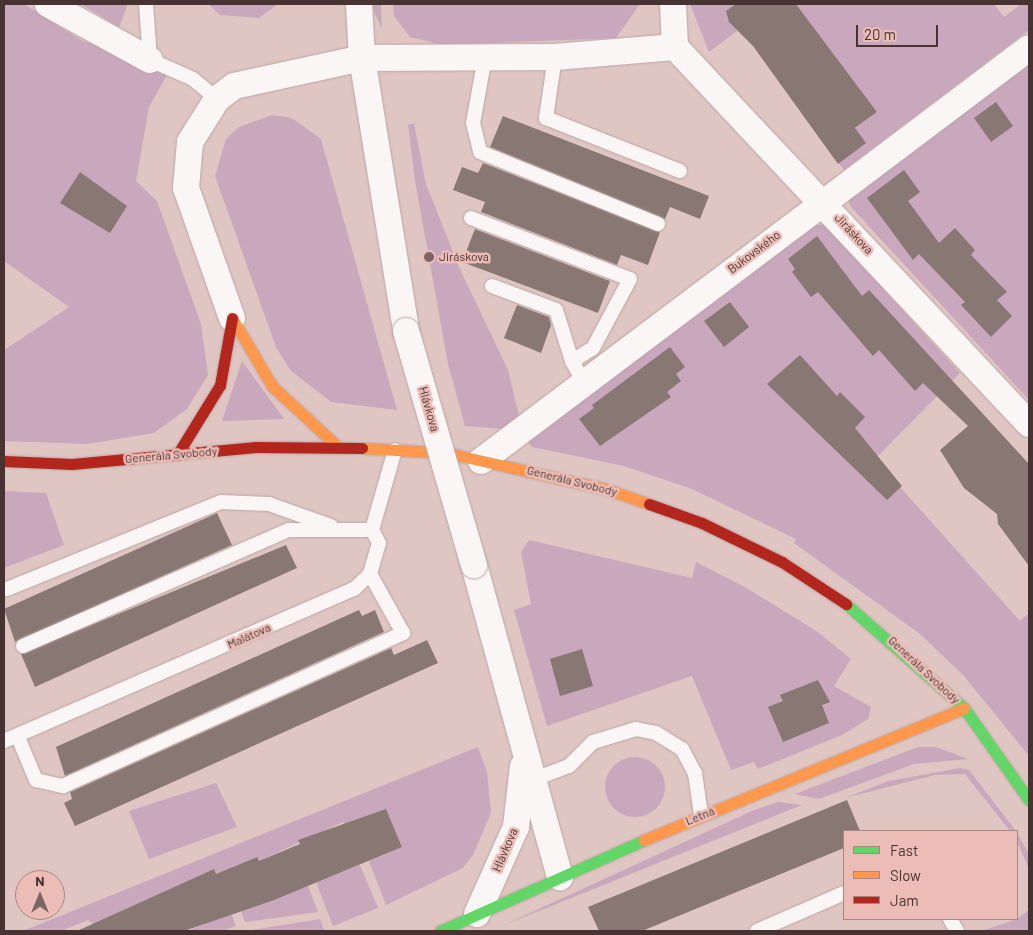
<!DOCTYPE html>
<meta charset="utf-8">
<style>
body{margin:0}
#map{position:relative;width:1033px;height:935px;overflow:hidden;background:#e0c6c3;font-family:Barlow,sans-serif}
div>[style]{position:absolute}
.green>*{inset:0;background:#c9a7bd}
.round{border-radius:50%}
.building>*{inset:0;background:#897773}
.roads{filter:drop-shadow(0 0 1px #bba7a4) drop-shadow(0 0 1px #bba7a4)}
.lane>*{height:14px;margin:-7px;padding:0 7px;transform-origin:7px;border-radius:7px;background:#faf6f6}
.street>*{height:26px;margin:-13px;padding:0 13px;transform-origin:13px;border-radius:13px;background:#faf6f6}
.fast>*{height:11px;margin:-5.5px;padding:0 5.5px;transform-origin:5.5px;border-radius:5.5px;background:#63d668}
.slow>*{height:11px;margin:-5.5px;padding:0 5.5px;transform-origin:5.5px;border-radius:5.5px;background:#ff974d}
.jam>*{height:11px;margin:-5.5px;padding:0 5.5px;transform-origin:5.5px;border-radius:5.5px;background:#b3261e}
.bridges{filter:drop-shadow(0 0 1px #bba7a4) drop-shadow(0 0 1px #bba7a4)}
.street-bridge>*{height:26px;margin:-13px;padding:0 13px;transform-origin:13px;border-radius:13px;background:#faf6f6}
.dots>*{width:14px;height:14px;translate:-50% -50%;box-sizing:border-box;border:2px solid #ecbdb7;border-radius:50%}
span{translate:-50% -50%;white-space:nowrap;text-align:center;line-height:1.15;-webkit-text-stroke:5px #ecbdb7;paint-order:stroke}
.street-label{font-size:12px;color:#473432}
.poi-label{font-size:12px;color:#473432}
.left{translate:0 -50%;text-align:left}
.frame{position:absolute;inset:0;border:5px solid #473432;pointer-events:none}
.legend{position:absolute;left:843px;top:830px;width:175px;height:90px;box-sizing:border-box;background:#ecbdb7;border:1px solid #aa8682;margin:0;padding:6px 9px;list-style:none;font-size:15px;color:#473432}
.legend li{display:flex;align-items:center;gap:10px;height:25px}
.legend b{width:25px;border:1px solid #aa8682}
.north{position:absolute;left:15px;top:870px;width:50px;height:50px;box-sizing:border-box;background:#ecbdb7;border:1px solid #aa8682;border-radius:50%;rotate:0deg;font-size:14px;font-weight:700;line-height:20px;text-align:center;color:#473432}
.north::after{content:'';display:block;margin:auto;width:18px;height:22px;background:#7d6765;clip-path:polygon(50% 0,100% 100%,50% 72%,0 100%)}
.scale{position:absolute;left:856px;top:25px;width:82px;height:22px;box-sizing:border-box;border:2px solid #473432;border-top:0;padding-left:6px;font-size:15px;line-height:18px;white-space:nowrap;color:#473432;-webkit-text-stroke:4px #ecbdb7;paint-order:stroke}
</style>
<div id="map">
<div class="green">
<div style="clip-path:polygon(4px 4px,24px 4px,81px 40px,168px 73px,149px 107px,136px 181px,157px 201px,201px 324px,208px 375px,187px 409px,154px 433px,87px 444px,4px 441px,4px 350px,69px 307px,4px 261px)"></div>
<div style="clip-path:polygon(81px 4px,128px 4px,119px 27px)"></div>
<div style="clip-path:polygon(208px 4px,278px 4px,259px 18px,220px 15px)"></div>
<div style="clip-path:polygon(373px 4px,381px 4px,382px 29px,374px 12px)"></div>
<div style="clip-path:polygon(393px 4px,640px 4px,616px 38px,443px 45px,410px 37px,394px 16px)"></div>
<div style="clip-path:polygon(690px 4px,773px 4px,709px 52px)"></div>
<div style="clip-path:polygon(796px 4px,994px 4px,1004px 17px,1021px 4px,1029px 4px,1029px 30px,844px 170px,839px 163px,856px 128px,877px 112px)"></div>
<div style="clip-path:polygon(1029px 61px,1029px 400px,851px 207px,847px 197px)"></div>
<div style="clip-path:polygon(272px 115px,292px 118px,321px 139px,397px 410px,331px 402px,290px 370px,276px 347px,215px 176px,226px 139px,239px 127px)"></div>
<div style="clip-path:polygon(414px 123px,426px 184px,459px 267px,508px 370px,519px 416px,504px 429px,465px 426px,448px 364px,415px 181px,408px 125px)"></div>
<div style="clip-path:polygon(824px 224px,960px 373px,875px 459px,1020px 621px,1029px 613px,1029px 756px,964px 676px,920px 634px,794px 543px,796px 539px,692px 489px,624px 466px,532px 447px,525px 439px,813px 226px)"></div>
<div style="clip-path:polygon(242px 361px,284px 419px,222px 421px)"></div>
<div style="clip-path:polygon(4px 491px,46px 493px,64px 545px,4px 568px)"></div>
<div style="clip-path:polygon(529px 540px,692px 578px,696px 562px,745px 587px,818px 632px,851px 659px,834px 686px,871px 707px,868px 719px,842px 735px,758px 769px,754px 762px,731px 770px,692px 676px,547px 726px,514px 610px,531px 604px,521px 552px)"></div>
<div style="clip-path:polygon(478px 747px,487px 772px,491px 813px,473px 855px,463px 868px,386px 905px,369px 861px,402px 847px,386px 810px,345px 826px,343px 822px,259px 861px,257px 857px,216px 874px,214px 869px,93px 924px,88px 920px,61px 931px,23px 931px)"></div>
<div style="clip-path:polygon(918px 747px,936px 747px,968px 759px,914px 764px,819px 799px,795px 794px)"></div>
<div class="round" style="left:605px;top:757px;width:60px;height:60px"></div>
<div style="clip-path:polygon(960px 768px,969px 770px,1016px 831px,1010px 831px,965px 774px,935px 775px,845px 798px,889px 781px)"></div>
<div style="clip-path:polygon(216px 783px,237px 827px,149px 859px,129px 811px)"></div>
<div style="clip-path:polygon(778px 802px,802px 805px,504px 925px,754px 810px)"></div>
<div style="clip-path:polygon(1017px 833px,1029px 854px,1029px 869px,1017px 841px)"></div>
<div style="clip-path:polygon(360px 865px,378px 908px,333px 926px,316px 882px)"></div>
<div style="clip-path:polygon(308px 886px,318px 912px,245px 922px,240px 908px)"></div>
<div style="clip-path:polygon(1029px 910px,1029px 931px,982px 931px,1017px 919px)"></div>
<div style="clip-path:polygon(231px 912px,236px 926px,222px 931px,188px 931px)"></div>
<div style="clip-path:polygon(320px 919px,324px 930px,321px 931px,246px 931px)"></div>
</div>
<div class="building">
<div style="clip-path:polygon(736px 4px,796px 4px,877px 112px,855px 128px,866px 143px,838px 164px,753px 46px,729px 22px,726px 11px)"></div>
<div style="clip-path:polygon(996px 102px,1013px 126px,991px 142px,974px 118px)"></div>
<div style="clip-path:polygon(503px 116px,709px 196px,700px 219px,670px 207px,665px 219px,490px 147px)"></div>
<div style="clip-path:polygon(483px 163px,660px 232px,648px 265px,621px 255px,617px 265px,481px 212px,485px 202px,453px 190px,462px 167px,478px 173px)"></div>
<div style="clip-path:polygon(904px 170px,920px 192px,908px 201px,939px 243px,955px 228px,975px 250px,971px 255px,1007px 292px,997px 300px,1012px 316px,991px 337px,961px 305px,965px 302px,919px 254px,913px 260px,867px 198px)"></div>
<div style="clip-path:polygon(80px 172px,127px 206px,110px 233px,60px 203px)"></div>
<div style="clip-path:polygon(475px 229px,610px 281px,598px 313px,462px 262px)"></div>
<div style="clip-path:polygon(817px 236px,862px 296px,869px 290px,1029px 464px,1029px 566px,998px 524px,997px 514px,964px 488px,940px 450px,968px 426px,923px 383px,915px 391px,879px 350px,873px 356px,818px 292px,811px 297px,792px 272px,795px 269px,788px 259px)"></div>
<div style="clip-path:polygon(730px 302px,749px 327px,724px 347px,704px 321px)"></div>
<div style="clip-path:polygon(517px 305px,549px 317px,551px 325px,541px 353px,504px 338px)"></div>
<div style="clip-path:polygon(670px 347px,685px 367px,676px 374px,681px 381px,667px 392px,671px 397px,600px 446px,579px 419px,594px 408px,592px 405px)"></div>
<div style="clip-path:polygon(800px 355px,837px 396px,840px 392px,865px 417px,855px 428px,902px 486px,887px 500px,767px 384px)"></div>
<div style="clip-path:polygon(217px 513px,232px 545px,15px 642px,4px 609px)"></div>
<div style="clip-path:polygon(286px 545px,297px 568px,35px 687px,21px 654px)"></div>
<div style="clip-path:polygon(359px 610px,362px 616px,375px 610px,384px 632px,65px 776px,56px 747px)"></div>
<div style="clip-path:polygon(427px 640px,438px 663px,75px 826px,64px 803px,72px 799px,70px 792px,391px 648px,394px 655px)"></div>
<div style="clip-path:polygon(582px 649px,593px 686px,560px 696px,550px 659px)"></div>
<div style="clip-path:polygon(818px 680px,830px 702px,822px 705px,829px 723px,783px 742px,768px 707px,783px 701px,780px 695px)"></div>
<div style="clip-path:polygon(847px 800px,860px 831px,844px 831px,844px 848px,642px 931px,599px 931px,588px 907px)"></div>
<div style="clip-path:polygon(386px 809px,402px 847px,274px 900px,184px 931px,77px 931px,214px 869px,216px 874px,257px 857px,259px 861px,300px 844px,298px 840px)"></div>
</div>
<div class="roads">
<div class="lane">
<div style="left:146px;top:4px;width:56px;rotate:85.9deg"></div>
<div style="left:150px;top:60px;width:47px;rotate:23.8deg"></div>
<div style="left:193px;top:79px;width:31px;rotate:40deg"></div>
<div style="left:485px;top:57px;width:67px;rotate:100.3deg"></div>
<div style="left:473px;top:123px;width:30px;rotate:76deg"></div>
<div style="left:480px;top:152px;width:192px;rotate:22deg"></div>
<div style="left:555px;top:57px;width:62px;rotate:98.4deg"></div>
<div style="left:546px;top:118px;width:144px;rotate:21.6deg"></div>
<div style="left:471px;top:218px;width:170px;rotate:21deg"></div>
<div style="left:630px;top:279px;width:78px;rotate:118.2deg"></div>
<div style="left:593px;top:348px;width:25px;rotate:148deg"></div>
<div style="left:572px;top:361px;width:23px;rotate:61deg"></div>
<div style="left:492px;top:286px;width:68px;rotate:20.6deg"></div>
<div style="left:556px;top:310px;width:53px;rotate:72.6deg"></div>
<div style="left:7px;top:589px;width:231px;rotate:-22.1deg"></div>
<div style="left:221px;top:502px;width:48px;rotate:2.4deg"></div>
<div style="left:269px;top:504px;width:66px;rotate:19.5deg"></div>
<div style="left:23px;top:646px;width:290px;rotate:-23.6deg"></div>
<div style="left:289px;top:530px;width:83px"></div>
<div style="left:18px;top:737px;width:47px;rotate:67.3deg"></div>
<div style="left:36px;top:780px;width:28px;rotate:13deg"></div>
<div style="left:63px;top:786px;width:373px;rotate:-24.2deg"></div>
<div style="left:403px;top:633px;width:68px;rotate:-119.2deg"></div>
<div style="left:4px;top:741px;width:382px;rotate:-23.5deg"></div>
<div style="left:354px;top:589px;width:22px;rotate:-43deg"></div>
<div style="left:370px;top:574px;width:32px;rotate:-74deg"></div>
<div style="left:379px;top:543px;width:15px;rotate:-118deg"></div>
<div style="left:372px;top:530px;width:83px;rotate:-74deg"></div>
<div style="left:532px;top:780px;width:40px;rotate:-21deg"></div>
<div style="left:569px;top:766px;width:34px;rotate:-45deg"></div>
<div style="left:593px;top:742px;width:45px;rotate:-16.8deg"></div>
<div style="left:636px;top:729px;width:20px;rotate:11deg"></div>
<div style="left:656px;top:733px;width:31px;rotate:32deg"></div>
<div style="left:682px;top:749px;width:27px;rotate:62deg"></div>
<div style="left:695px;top:773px;width:42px;rotate:81.9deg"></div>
<div style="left:950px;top:919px;width:14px;rotate:60deg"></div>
<div style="left:757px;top:931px;width:95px;rotate:-23.6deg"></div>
</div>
<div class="street">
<div style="left:48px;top:4px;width:116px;rotate:28.8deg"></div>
<div style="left:359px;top:4px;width:54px;rotate:86.8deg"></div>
<div style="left:362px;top:58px;width:277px;rotate:80.8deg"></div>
<div style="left:673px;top:4px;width:43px;rotate:87.3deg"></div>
<div style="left:232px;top:318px;width:138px;rotate:-109.5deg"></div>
<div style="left:186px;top:188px;width:46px;rotate:-85deg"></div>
<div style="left:190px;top:142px;width:51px;rotate:-57.9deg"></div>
<div style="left:217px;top:99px;width:21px;rotate:-37deg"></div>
<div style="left:234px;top:86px;width:131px;rotate:-12.3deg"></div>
<div style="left:362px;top:58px;width:193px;rotate:-0.3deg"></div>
<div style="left:555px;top:57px;width:120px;rotate:-4.8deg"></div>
<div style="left:675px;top:47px;width:517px;rotate:46.8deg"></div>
<div style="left:481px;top:461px;width:686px;rotate:-37deg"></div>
<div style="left:474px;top:565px;width:324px;rotate:74.6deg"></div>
<div style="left:477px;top:914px;width:95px;rotate:-65.9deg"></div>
<div style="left:516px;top:827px;width:61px;rotate:-83.5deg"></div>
</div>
<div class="fast">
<div style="left:846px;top:604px;width:157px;rotate:41.4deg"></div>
<div style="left:964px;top:708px;width:113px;rotate:54.8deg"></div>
<div style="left:440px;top:931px;width:223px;rotate:-24deg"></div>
</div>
<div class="slow">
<div style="left:232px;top:318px;width:79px;rotate:59.5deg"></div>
<div style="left:272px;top:386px;width:88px;rotate:42.7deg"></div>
<div style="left:362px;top:448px;width:86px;rotate:3.3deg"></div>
<div style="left:448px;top:453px;width:165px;rotate:12.9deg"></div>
<div style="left:609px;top:490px;width:42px;rotate:19.3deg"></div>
<div style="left:644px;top:840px;width:346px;rotate:-22.4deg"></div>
</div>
<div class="jam">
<div style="left:177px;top:455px;width:82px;rotate:-58.4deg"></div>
<div style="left:220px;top:385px;width:68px;rotate:-79.8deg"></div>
<div style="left:4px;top:461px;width:68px;rotate:2.5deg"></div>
<div style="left:72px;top:464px;width:185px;rotate:-5.3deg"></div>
<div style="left:256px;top:447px;width:106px;rotate:0.5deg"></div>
<div style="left:649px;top:504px;width:56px;rotate:19.7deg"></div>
<div style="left:702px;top:523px;width:89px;rotate:26deg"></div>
<div style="left:782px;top:562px;width:77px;rotate:33.3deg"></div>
</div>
</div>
<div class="bridges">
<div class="street-bridge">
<div style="left:406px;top:331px;width:244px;rotate:73.8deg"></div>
</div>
</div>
<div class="dots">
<div style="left:429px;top:257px;background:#7d6765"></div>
</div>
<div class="street-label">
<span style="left:854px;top:234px;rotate:47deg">Jiráskova</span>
<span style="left:754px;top:252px;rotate:-37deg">Bukovského</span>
<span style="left:429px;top:409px;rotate:74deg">Hlávkova</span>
<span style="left:171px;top:455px;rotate:-5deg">Generála Svobody</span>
<span style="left:572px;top:481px;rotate:14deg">Generála Svobody</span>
<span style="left:249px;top:636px;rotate:-24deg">Malátova</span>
<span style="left:924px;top:670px;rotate:43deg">Generála Svobody</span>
<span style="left:700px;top:816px;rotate:-22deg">Letná</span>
<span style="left:505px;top:850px;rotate:-67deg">Hlávkova</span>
</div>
<div class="poi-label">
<span class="left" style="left:439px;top:257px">Jiráskova</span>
</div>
<div class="frame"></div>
<ul class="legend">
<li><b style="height:6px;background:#63d668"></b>Fast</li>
<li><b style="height:6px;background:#ff974d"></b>Slow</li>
<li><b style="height:6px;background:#b3261e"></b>Jam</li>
</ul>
<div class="north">N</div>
<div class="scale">20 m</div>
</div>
